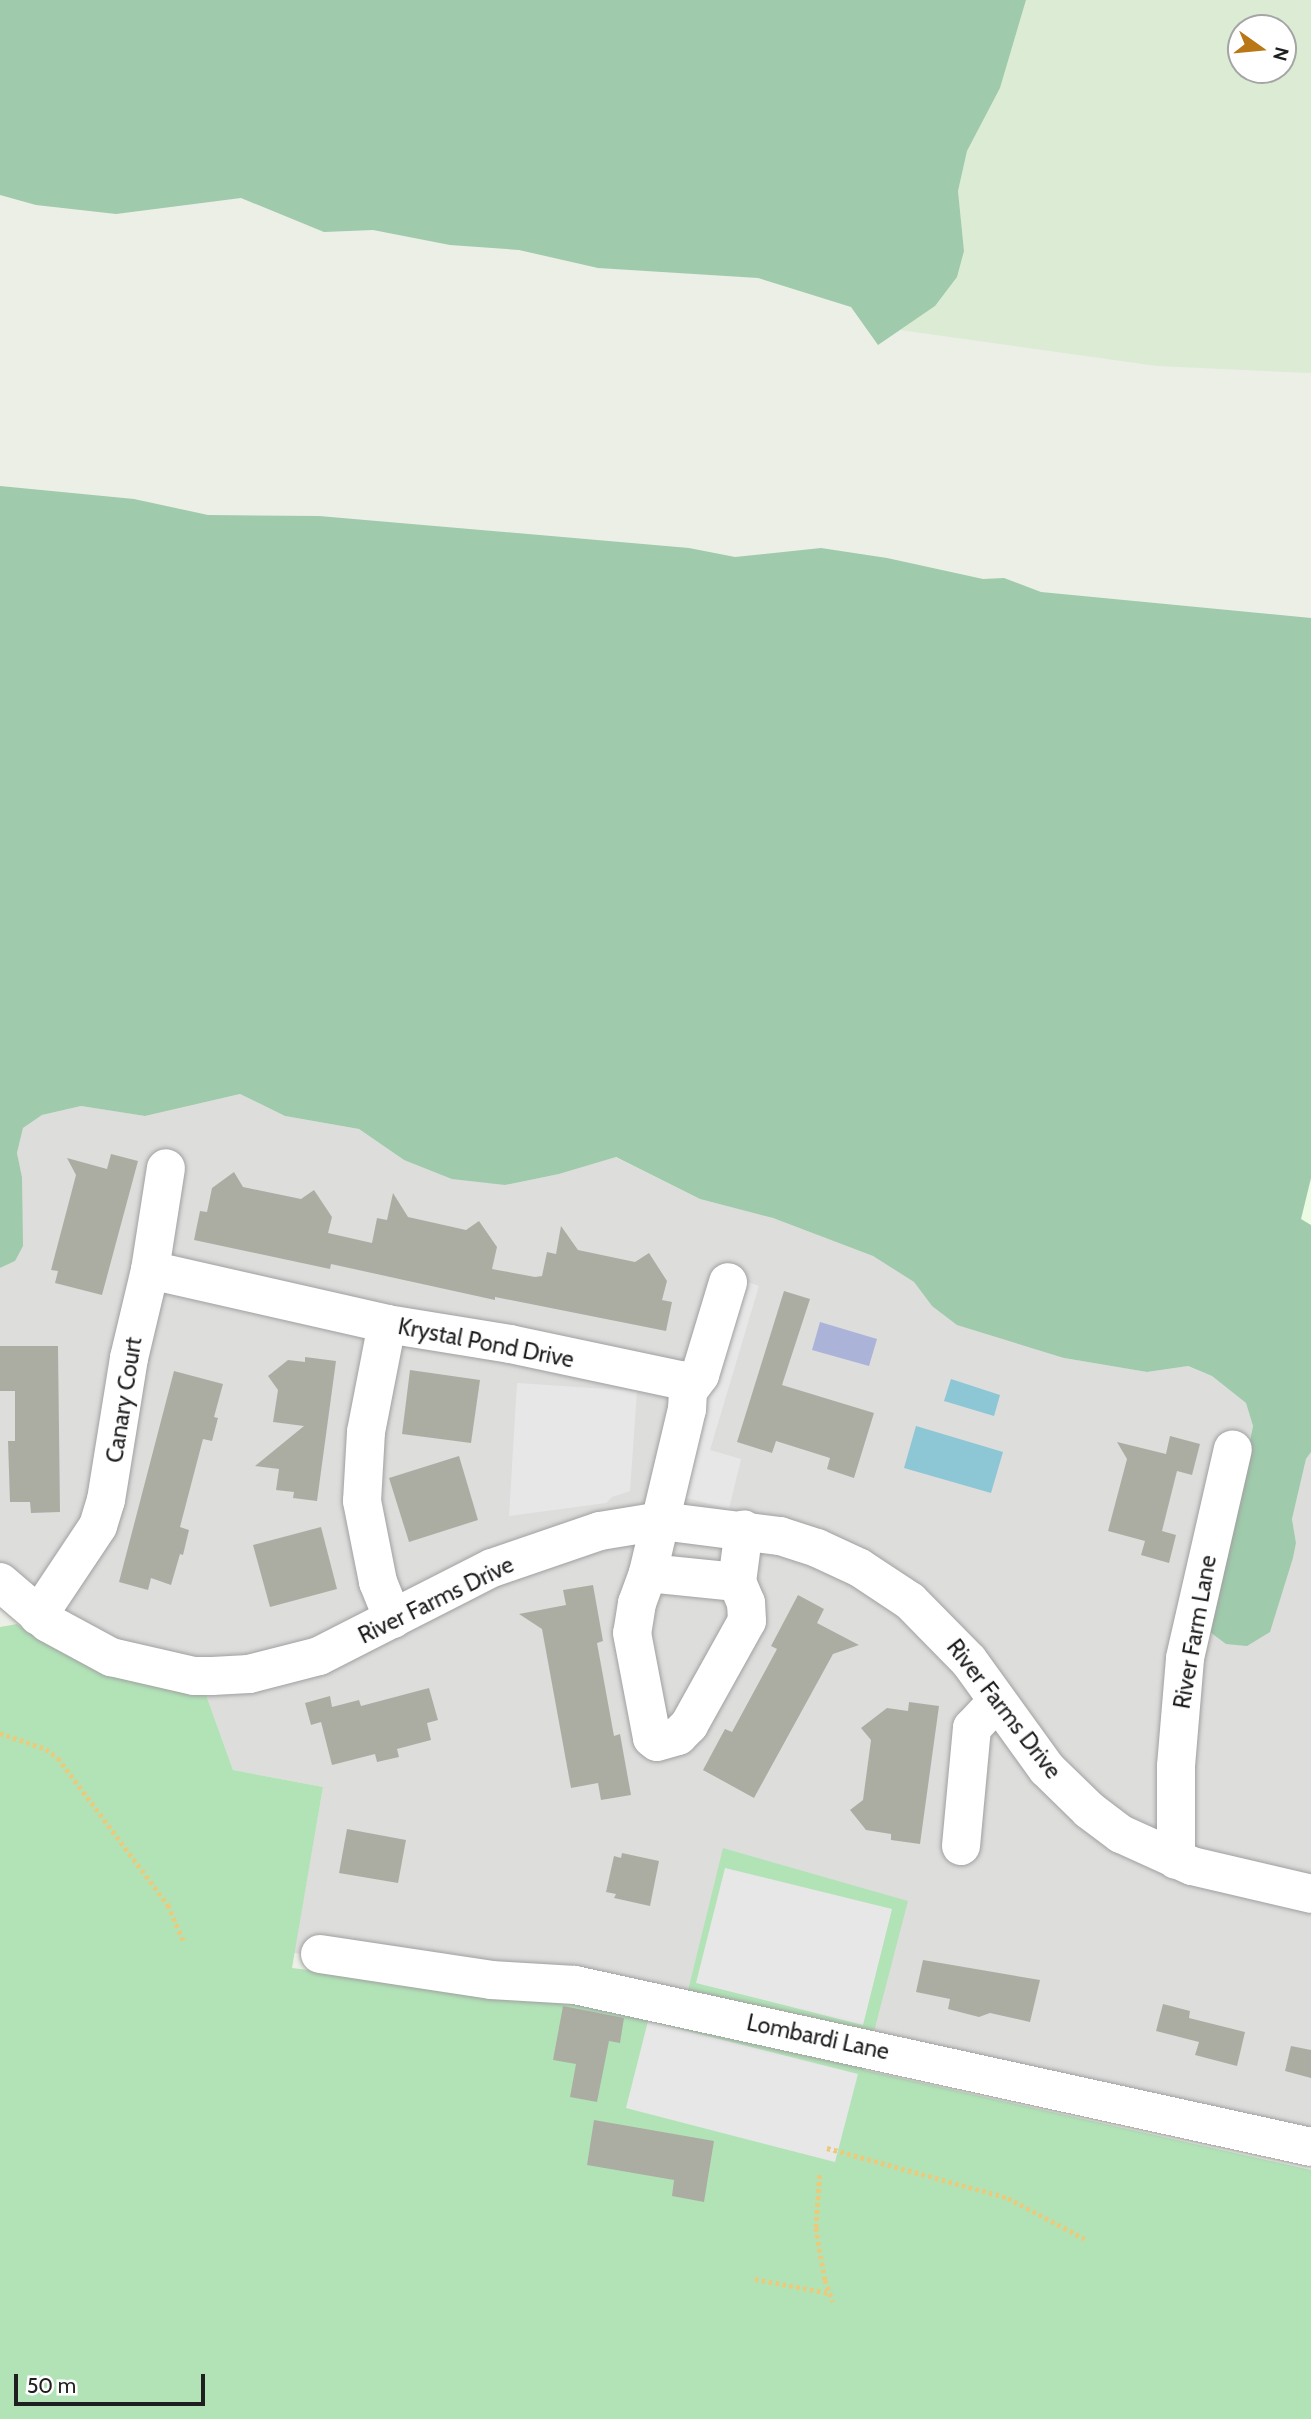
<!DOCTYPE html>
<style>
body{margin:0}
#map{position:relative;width:1311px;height:2419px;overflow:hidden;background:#ecefe6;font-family:Cabin,sans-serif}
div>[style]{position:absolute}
.residential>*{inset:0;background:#dddddc}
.education>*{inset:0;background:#ecfce2}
.farmland>*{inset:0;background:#dbebd4}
.grass>*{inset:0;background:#b2e3b7}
.forest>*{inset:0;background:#9fcaac}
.pitch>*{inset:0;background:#8dc6d5}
.parking>*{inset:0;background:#e7e7e7}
.water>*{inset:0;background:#abb3d8}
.building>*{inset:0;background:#acada2}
.path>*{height:4.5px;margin-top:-2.25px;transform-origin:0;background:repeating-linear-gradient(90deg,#ebca7b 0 3.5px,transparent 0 7px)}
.roads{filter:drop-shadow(0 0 2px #a0a0a0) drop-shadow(0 0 2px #a0a0a0)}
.minor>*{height:38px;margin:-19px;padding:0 19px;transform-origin:19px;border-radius:19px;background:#fff}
span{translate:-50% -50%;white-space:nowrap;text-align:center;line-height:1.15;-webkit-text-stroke:5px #fff;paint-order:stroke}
.street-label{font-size:23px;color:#1f1f1f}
.north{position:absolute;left:1227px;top:14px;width:70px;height:70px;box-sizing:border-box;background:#fff;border:2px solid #a5a5a5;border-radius:50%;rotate:105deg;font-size:19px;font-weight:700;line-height:28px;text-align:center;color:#1f1f1f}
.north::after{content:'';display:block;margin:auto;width:24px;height:32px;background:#b97715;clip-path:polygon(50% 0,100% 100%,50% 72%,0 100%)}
.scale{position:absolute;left:14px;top:2374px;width:191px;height:32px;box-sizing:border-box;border:4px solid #1f1f1f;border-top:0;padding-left:9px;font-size:21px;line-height:24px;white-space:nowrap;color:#1f1f1f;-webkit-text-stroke:5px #fff;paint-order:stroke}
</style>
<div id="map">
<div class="residential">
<div style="clip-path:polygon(240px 1094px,285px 1116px,359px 1129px,404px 1160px,505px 1185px,559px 1174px,615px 1157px,700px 1199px,773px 1218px,873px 1256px,914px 1282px,932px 1306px,1064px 1358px,1147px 1372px,1187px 1366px,1212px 1376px,1246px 1403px,1253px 1426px,1247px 1453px,1270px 1631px,1293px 1558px,1296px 1543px,1292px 1519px,1306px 1459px,1311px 1452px,1311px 2147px,495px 1982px,294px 1953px,323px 1787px,233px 1770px,205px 1692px,81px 1662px,48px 1645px,0 1608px,0 1268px,15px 1261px,22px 1177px,17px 1153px,23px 1128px,42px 1115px,81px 1106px,145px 1116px)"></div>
</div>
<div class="education">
<div style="clip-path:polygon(1311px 1178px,1311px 1225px,1301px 1220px)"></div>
</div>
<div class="farmland">
<div style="clip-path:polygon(evenodd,1026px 0,1311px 0,1311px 373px,1157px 366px,900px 330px,935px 306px,964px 251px,958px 191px,967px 151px,1000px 88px,1026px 0,1241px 28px,1283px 28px,1283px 70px,1241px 70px,1241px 28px)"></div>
</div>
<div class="grass">
<div style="clip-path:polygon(17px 1624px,48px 1645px,81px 1662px,205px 1692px,233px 1770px,323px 1787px,292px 1968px,682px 2015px,723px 1848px,908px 1901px,864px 2070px,1311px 2170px,1311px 2419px,0 2419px,0 1627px)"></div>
</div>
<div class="forest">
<div style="clip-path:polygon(0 0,1026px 0,1000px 88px,967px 151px,958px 191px,964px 251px,957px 277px,935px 306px,878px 345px,851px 307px,758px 278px,598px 268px,519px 250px,450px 245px,373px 230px,324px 232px,241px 198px,116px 214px,36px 205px,0 195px)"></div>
<div style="clip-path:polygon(0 486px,134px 499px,208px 515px,319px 516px,689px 548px,735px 557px,821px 548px,887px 558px,983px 579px,1004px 578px,1041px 592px,1311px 618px,1311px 1178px,1301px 1219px,1311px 1225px,1311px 1452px,1306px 1459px,1292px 1519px,1296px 1543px,1293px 1558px,1270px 1632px,1247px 1646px,1226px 1644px,1210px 1632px,1253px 1426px,1246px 1403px,1212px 1376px,1188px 1366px,1147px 1372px,1064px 1358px,957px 1325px,932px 1306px,914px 1282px,873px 1256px,773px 1218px,700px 1199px,616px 1157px,559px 1174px,505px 1185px,452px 1179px,404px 1160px,359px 1129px,285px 1116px,240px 1094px,145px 1116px,81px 1106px,42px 1115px,23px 1128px,17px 1153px,22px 1177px,23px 1246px,15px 1261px,0 1268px)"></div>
</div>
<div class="pitch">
<div style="clip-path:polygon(951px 1379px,1000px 1395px,994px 1416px,944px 1401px)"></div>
<div style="clip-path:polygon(916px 1426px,1003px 1452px,991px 1493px,904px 1468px)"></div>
</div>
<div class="parking">
<div style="clip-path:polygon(717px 1272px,759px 1286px,710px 1450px,741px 1459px,729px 1509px,683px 1497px)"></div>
<div style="clip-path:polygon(517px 1383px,637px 1391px,630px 1491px,612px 1497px,606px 1503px,509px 1516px)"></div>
<div style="clip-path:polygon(725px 1868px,892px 1909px,863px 2025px,696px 1983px)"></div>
<div style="clip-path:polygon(648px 2021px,858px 2074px,835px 2162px,626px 2108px)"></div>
</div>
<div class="water">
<div style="clip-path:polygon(820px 1322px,877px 1339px,869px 1366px,812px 1350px)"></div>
</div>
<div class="building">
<div style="clip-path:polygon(111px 1154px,138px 1161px,102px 1295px,55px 1283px,58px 1271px,51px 1270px,76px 1175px,67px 1158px,107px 1169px)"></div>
<div style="clip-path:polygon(234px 1172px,243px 1187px,301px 1199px,314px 1190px,332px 1217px,328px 1233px,372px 1243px,377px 1218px,387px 1220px,393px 1193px,408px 1217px,466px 1230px,479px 1221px,497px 1247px,492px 1269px,535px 1277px,542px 1276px,547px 1252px,556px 1254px,561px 1226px,578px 1250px,635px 1262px,649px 1253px,667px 1281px,662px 1300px,672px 1302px,666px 1331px,495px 1297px,495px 1300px,331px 1264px,330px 1269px,194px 1240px,200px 1211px,207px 1212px,212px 1188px)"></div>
<div style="clip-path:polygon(784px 1291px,810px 1299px,782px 1385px,874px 1413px,854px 1478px,827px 1469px,830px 1458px,776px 1441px,772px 1453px,737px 1442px)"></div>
<div style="clip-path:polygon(0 1346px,58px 1346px,60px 1512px,31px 1513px,30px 1502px,10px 1502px,8px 1441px,15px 1441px,15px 1391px,0 1391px)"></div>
<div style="clip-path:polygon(305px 1357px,336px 1361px,317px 1501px,293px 1498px,294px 1492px,276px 1490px,279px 1469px,255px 1466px,304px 1426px,273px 1422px,278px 1390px,268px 1376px,288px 1360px,305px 1362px)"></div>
<div style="clip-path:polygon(410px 1370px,480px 1380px,471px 1443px,402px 1434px)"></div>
<div style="clip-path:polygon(174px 1371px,223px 1384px,214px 1417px,218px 1418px,212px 1441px,203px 1439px,180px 1527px,189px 1530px,183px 1555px,180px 1554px,171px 1585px,151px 1578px,148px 1590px,119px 1582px)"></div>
<div style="clip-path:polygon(1170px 1436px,1200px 1444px,1192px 1475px,1177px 1471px,1162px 1531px,1176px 1535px,1169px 1563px,1141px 1555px,1145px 1541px,1108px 1531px,1127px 1459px,1117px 1442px,1166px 1454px)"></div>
<div style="clip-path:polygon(459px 1456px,478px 1520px,409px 1542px,389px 1478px)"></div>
<div style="clip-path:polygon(321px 1527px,337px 1589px,270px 1607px,253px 1545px)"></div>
<div style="clip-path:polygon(593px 1585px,603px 1641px,597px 1643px,614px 1736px,620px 1734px,631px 1795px,601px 1800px,598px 1783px,571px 1788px,542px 1629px,519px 1614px,566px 1605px,563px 1590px)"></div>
<div style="clip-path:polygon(798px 1595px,824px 1609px,817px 1623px,859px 1645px,833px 1654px,754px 1798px,703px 1770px,725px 1729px,732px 1732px,777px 1649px,771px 1646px)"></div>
<div style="clip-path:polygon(429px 1688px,438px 1720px,427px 1723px,431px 1740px,397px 1749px,399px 1757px,377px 1762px,375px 1754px,332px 1765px,321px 1722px,311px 1725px,305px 1703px,330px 1696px,332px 1707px,359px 1700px,361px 1706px)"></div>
<div style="clip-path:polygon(909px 1702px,939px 1706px,920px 1844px,891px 1840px,891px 1834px,866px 1830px,850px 1810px,863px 1800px,871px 1740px,861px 1728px,887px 1708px,908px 1711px)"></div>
<div style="clip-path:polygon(347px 1829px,406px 1840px,398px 1883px,339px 1873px)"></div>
<div style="clip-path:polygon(622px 1853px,659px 1861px,650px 1906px,614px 1898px,616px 1894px,606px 1892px,614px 1856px,621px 1858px)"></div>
<div style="clip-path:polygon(923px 1960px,1040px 1980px,1030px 2022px,990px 2013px,979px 2017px,948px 2009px,950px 1999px,916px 1992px)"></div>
<div style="clip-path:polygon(1163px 2004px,1190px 2011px,1189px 2018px,1245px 2032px,1237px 2066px,1195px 2055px,1199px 2042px,1156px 2031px)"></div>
<div style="clip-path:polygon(563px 2006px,624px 2018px,620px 2043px,609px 2041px,597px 2102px,570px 2097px,576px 2064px,553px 2060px)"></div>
<div style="clip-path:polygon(1291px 2046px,1311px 2050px,1311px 2078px,1285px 2071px)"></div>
<div style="clip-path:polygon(594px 2120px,714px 2141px,704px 2202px,672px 2196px,674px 2180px,587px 2165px)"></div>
</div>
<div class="path">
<div style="left:0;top:1733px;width:49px;rotate:19.2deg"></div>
<div style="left:46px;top:1749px;width:15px;rotate:37deg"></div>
<div style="left:58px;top:1758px;width:184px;rotate:53.2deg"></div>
<div style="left:168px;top:1905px;width:40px;rotate:66.6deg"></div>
<div style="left:827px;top:2148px;width:188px;rotate:15.4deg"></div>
<div style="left:1008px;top:2198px;width:87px;rotate:28deg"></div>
<div style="left:820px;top:2175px;width:53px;rotate:94.3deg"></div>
<div style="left:816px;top:2228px;width:53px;rotate:80.2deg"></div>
<div style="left:825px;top:2280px;width:23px;rotate:70deg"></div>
<div style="left:755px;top:2279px;width:75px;rotate:10.7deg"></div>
</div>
<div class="roads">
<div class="minor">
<div style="left:150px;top:1270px;width:243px;rotate:12.8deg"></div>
<div style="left:387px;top:1324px;width:125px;rotate:9.2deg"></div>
<div style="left:510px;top:1344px;width:174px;rotate:12deg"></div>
<div style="left:680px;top:1380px;width:14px;rotate:54deg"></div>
<div style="left:688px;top:1391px;width:18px;rotate:93deg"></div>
<div style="left:687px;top:1409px;width:169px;rotate:103.4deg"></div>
<div style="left:648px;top:1573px;width:32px;rotate:110deg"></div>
<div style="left:637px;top:1603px;width:30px;rotate:99deg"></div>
<div style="left:632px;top:1633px;width:107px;rotate:79.2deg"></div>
<div style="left:652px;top:1738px;width:6px;rotate:39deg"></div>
<div style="left:657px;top:1742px;width:22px;rotate:-16deg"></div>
<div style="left:678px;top:1736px;width:16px;rotate:-45deg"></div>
<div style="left:689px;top:1725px;width:119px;rotate:-60.9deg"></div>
<div style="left:747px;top:1621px;width:18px;rotate:-93deg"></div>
<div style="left:746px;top:1603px;width:23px;rotate:-113deg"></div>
<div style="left:737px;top:1582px;width:53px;rotate:-82.5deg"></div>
<div style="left:387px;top:1324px;width:110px;rotate:101deg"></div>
<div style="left:366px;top:1432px;width:69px;rotate:93.3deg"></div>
<div style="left:362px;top:1501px;width:83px;rotate:78.8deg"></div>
<div style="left:378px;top:1582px;width:40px;rotate:68deg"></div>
<div style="left:688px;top:1391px;width:20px;rotate:-53deg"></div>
<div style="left:700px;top:1375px;width:97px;rotate:-73.2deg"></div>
<div style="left:648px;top:1573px;width:89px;rotate:5.8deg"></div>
<div style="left:0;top:1582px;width:63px;rotate:40.5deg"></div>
<div style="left:48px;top:1623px;width:72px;rotate:28.4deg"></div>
<div style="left:111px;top:1657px;width:85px;rotate:12.9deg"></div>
<div style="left:194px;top:1676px;width:18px"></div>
<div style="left:212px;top:1676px;width:37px;rotate:-3deg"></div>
<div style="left:249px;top:1674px;width:72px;rotate:-14.4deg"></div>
<div style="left:319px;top:1656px;width:194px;rotate:-27deg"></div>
<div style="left:492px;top:1568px;width:114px;rotate:-18.9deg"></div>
<div style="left:600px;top:1531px;width:62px;rotate:-9.3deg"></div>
<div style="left:661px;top:1521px;width:120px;rotate:7.2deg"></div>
<div style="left:780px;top:1536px;width:39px;rotate:18deg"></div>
<div style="left:817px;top:1548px;width:47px;rotate:24.9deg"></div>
<div style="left:860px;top:1568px;width:60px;rotate:33.4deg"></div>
<div style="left:910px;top:1601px;width:84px;rotate:45.5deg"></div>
<div style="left:969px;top:1661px;width:133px;rotate:54.2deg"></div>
<div style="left:1047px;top:1769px;width:59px;rotate:44.3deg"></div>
<div style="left:1089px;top:1810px;width:40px;rotate:37deg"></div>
<div style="left:1121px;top:1834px;width:78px;rotate:24.3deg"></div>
<div style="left:1192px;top:1866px;width:122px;rotate:13.2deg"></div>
<div style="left:38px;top:1616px;width:108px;rotate:-56.3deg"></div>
<div style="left:98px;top:1526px;width:27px;rotate:-73deg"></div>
<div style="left:106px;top:1500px;width:144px;rotate:-80.8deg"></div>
<div style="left:129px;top:1358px;width:90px;rotate:-76.6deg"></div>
<div style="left:150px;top:1270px;width:103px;rotate:-81.1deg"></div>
<div style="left:961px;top:1846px;width:119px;rotate:-84.7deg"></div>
<div style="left:972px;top:1728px;width:35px;rotate:-47deg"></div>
<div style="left:1176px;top:1860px;width:94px;rotate:-90deg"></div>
<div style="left:1176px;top:1766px;width:108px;rotate:-85.2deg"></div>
<div style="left:1185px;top:1658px;width:214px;rotate:-77.1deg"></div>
<div style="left:320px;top:1954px;width:173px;rotate:8.6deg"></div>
<div style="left:491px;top:1980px;width:84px;rotate:3.4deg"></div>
<div style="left:575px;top:1985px;width:754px;rotate:12.41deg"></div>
</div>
</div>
<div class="street-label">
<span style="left:486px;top:1343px;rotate:11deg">Krystal Pond Drive</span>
<span style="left:124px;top:1400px;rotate:-81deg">Canary Court</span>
<span style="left:436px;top:1600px;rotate:-26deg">River Farms Drive</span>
<span style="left:1195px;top:1632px;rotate:-80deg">River Farm Lane</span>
<span style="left:1004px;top:1709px;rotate:52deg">River Farms Drive</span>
<span style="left:818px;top:2037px;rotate:12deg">Lombardi Lane</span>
</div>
<div class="north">N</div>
<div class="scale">50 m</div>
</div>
